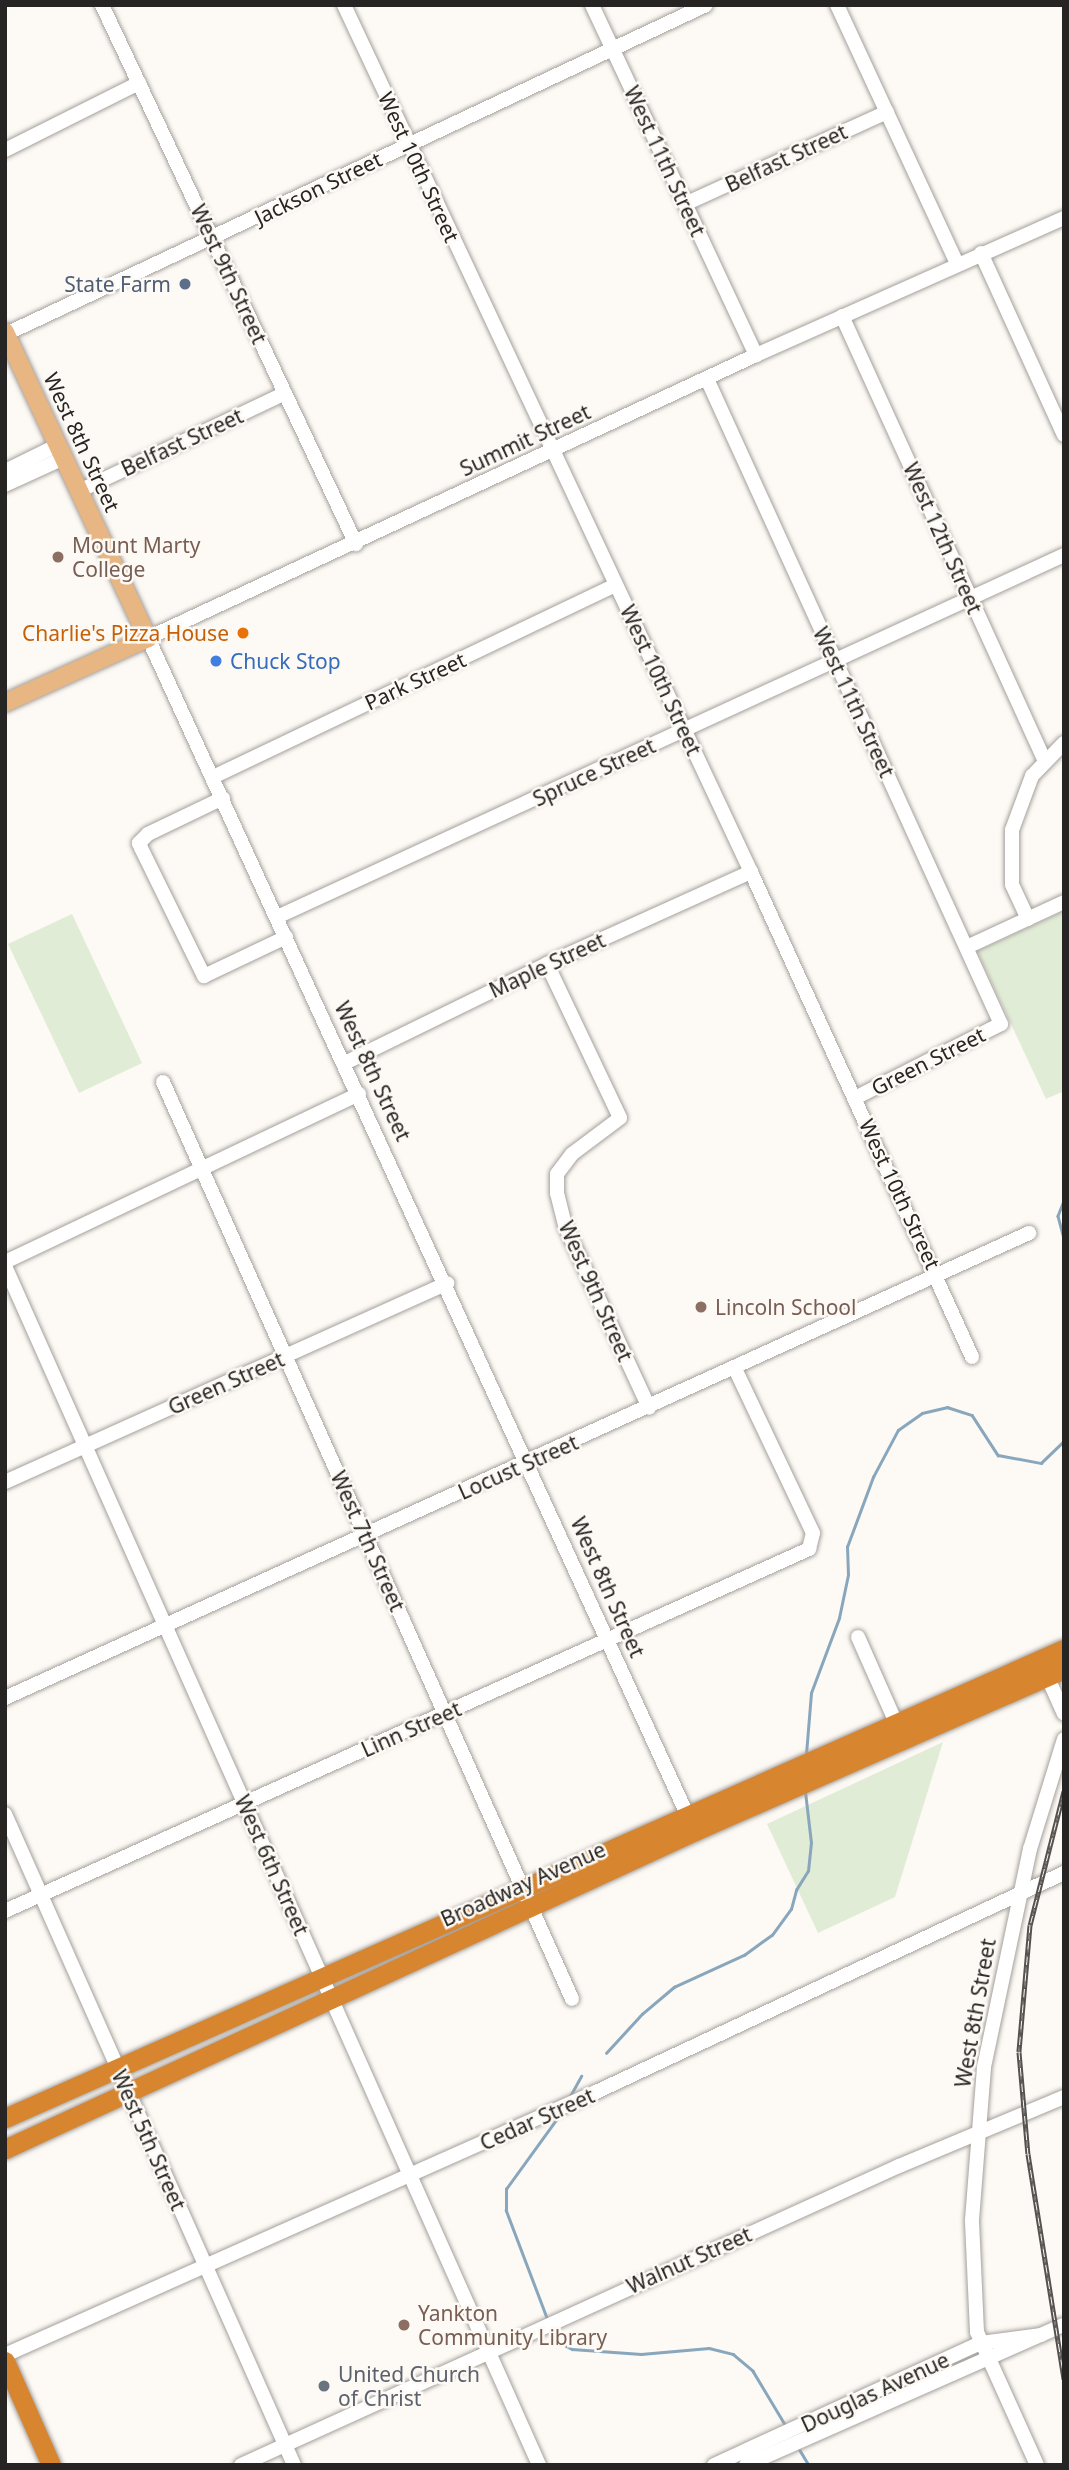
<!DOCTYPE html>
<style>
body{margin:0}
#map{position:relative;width:1069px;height:2470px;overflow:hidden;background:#fdf9f4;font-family:"Noto Sans",sans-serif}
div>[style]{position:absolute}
.green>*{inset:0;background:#e1ecd6}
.stream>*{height:2.5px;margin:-1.25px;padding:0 1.25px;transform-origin:1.25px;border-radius:1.25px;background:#88a6bc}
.roads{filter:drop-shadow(0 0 2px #a4a09c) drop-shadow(0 0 2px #a4a09c)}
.minor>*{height:14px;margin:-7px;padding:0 7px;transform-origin:7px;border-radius:7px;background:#fff}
.major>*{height:18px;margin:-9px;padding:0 9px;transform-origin:9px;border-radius:9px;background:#e8b683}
.highway>*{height:19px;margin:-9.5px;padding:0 9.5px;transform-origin:9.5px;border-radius:9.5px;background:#d88530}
.rail>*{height:5px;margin-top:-2.5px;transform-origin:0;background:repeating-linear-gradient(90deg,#fdf9f4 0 8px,#54514f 0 16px);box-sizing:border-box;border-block:2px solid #54514f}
.dots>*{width:19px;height:19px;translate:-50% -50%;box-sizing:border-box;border:4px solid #fdf9f4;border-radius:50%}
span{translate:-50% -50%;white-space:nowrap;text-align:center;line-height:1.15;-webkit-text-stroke:5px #fdf9f4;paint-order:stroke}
.street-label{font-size:21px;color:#272523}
.service-label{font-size:21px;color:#4e5e75}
.right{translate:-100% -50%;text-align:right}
.education-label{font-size:21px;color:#785e54}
.left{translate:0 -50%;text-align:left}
.food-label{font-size:21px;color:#c56008}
.shop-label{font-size:21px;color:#366cbe}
.worship-label{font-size:21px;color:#5b616d}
.frame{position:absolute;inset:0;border:7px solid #272523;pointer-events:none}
</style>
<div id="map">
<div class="green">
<div style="clip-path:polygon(1064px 911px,1064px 1091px,1046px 1099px,977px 951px)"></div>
<div style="clip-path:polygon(72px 914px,142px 1063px,79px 1093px,8px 944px)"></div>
<div style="clip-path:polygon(943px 1742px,895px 1897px,818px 1933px,767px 1824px)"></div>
</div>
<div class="stream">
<div style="left:1064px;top:1201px;width:16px;rotate:112deg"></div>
<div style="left:1058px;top:1216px;width:24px;rotate:75deg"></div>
<div style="left:806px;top:1754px;width:61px;rotate:-85.3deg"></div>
<div style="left:811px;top:1693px;width:80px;rotate:-69.5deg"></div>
<div style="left:839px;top:1618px;width:44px;rotate:-78.2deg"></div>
<div style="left:848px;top:1575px;width:28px;rotate:-92deg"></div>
<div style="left:847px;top:1547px;width:75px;rotate:-69.6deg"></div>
<div style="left:873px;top:1477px;width:53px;rotate:-62deg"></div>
<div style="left:898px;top:1430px;width:29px;rotate:-35deg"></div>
<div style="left:922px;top:1413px;width:26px;rotate:-13deg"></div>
<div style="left:947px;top:1407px;width:26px;rotate:18deg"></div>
<div style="left:972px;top:1415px;width:48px;rotate:57deg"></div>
<div style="left:998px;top:1455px;width:44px;rotate:10.5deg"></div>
<div style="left:1041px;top:1463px;width:32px;rotate:-44deg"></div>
<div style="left:606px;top:2053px;width:53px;rotate:-47.3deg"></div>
<div style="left:642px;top:2014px;width:42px;rotate:-40.2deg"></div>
<div style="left:674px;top:1987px;width:77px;rotate:-24.6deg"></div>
<div style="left:744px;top:1955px;width:34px;rotate:-36deg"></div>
<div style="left:772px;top:1935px;width:32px;rotate:-54deg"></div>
<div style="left:791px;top:1909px;width:20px;rotate:-75deg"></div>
<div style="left:796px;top:1890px;width:22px;rotate:-58deg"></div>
<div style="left:808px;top:1871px;width:28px;rotate:-84deg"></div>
<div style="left:811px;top:1843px;width:51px;rotate:-96.7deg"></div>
<div style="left:569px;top:2098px;width:25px;rotate:-61deg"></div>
<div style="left:547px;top:2319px;width:116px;rotate:-110.8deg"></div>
<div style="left:506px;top:2211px;width:22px;rotate:-90deg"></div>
<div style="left:506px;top:2189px;width:94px;rotate:-54.1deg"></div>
<div style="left:551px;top:2328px;width:14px;rotate:65deg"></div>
<div style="left:557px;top:2341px;width:17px;rotate:28deg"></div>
<div style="left:572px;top:2349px;width:69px;rotate:4.1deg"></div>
<div style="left:641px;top:2354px;width:68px;rotate:-5deg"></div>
<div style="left:709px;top:2348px;width:25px;rotate:14deg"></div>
<div style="left:733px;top:2354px;width:26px;rotate:40deg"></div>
<div style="left:753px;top:2371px;width:64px;rotate:59deg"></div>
<div style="left:798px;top:2447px;width:21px;rotate:59deg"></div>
</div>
<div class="roads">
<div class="minor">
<div style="left:102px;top:5px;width:596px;rotate:64.77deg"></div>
<div style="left:344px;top:5px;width:958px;rotate:64.85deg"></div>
<div style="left:751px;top:872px;width:533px;rotate:65.5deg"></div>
<div style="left:592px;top:5px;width:387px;rotate:64.9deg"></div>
<div style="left:837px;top:5px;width:285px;rotate:65.1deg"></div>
<div style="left:5px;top:150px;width:150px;rotate:-26.6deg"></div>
<div style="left:685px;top:204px;width:222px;rotate:-24.5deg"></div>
<div style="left:981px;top:253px;width:200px;rotate:65.5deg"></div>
<div style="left:842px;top:316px;width:488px;rotate:65.5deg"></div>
<div style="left:6px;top:334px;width:773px;rotate:-25.17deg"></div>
<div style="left:707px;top:379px;width:709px;rotate:65.5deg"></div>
<div style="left:1001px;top:1024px;width:164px;rotate:153.1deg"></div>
<div style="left:5px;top:471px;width:59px;rotate:-26.1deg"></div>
<div style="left:5px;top:485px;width:65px;rotate:-24.6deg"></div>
<div style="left:79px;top:491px;width:228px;rotate:-25.4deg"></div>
<div style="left:213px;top:777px;width:446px;rotate:-25.5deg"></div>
<div style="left:223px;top:798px;width:83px;rotate:154.4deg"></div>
<div style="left:148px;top:834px;width:13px;rotate:135deg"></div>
<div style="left:139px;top:843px;width:5px;rotate:68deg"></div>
<div style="left:141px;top:848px;width:143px;rotate:63.8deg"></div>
<div style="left:204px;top:976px;width:91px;rotate:-25.4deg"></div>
<div style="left:277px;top:917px;width:866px;rotate:-24.7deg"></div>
<div style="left:1028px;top:919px;width:38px;rotate:-115deg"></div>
<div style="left:1012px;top:884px;width:54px;rotate:-90deg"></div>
<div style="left:1012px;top:830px;width:58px;rotate:-69.7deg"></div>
<div style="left:1032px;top:776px;width:46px;rotate:-45.9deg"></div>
<div style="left:967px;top:947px;width:107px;rotate:-24.9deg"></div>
<div style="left:547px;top:964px;width:170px;rotate:64.6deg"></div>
<div style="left:620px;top:1118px;width:60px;rotate:143.1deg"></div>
<div style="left:572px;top:1154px;width:25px;rotate:127deg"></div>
<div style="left:557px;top:1174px;width:19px;rotate:90deg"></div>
<div style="left:557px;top:1193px;width:36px;rotate:76deg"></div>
<div style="left:566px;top:1228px;width:198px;rotate:65.2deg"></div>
<div style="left:345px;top:1063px;width:225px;rotate:-26.1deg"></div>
<div style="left:547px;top:964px;width:224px;rotate:-24.3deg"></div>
<div style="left:163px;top:1082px;width:1004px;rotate:65.96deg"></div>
<div style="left:5px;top:1262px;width:392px;rotate:-25.4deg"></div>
<div style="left:5px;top:1266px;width:1313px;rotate:65.99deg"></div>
<div style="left:5px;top:1482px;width:485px;rotate:-24.2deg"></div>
<div style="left:858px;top:1637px;width:104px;rotate:66.1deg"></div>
<div style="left:1043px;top:1667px;width:51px;rotate:65.9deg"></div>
<div style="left:5px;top:1698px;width:1125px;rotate:-24.42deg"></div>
<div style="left:5px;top:1814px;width:712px;rotate:66.06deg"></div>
<div style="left:691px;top:1823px;width:1303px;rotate:-114.62deg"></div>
<div style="left:148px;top:638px;width:671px;rotate:-24.96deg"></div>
<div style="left:756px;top:355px;width:337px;rotate:-24deg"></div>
<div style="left:5px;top:1911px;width:882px;rotate:-24.24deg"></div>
<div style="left:809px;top:1549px;width:16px;rotate:-76deg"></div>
<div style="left:813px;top:1533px;width:182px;rotate:-115.4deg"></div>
<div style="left:5px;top:2355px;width:647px;rotate:-23.99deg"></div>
<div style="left:596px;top:2092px;width:517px;rotate:-25.08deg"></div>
<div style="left:241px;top:2465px;width:723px;rotate:-24.44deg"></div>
<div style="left:899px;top:2166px;width:179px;rotate:-22.7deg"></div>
<div style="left:714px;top:2465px;width:294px;rotate:-24.6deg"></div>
<div style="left:981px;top:2343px;width:61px;rotate:-7.6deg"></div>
<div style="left:746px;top:2465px;width:347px;rotate:-23.8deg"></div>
<div style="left:1037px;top:2465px;width:146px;rotate:-114.3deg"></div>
<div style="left:977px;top:2332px;width:112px;rotate:-92.6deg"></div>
<div style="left:972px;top:2220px;width:153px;rotate:-85.5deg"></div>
<div style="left:984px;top:2067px;width:223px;rotate:-78.1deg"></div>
<div style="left:1030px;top:1849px;width:115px;rotate:-72.8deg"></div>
</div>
<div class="major">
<div style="left:5px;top:332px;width:338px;rotate:65deg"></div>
<div style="left:148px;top:638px;width:157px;rotate:155.6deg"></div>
</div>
<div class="highway">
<div style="left:5px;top:2118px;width:1158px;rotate:-23.89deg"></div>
<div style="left:5px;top:2149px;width:760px;rotate:-24.74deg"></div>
<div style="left:695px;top:1831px;width:403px;rotate:-23.7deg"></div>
<div style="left:5px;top:2361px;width:114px;rotate:66.1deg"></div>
</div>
</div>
<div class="rail">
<div style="left:1064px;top:1791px;width:138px;rotate:104.2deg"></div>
<div style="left:1030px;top:1925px;width:127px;rotate:95deg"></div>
<div style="left:1019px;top:2052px;width:102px;rotate:85deg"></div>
<div style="left:1028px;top:2154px;width:228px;rotate:80.9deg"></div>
</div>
<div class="dots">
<div style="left:185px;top:284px;background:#5c6f8a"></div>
<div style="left:58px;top:557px;background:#8d6e63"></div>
<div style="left:243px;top:633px;background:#e8710a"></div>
<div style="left:216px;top:661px;background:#3f7fe0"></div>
<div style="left:701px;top:1307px;background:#8d6e63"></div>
<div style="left:404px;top:2325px;background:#8d6e63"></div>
<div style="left:324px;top:2386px;background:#6b7280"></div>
</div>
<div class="street-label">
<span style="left:786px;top:158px;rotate:-25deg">Belfast Street</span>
<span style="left:665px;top:161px;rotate:65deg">West 11th Street</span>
<span style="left:419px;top:167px;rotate:65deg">West 10th Street</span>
<span style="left:318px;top:188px;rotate:-26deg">Jackson Street</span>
<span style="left:229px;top:274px;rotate:65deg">West 9th Street</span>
<span style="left:525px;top:440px;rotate:-25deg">Summit Street</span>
<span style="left:82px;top:442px;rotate:65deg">West 8th Street</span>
<span style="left:182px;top:442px;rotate:-25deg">Belfast Street</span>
<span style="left:943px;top:538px;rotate:66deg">West 12th Street</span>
<span style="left:661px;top:680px;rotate:65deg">West 10th Street</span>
<span style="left:415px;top:681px;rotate:-25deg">Park Street</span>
<span style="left:854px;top:702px;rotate:65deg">West 11th Street</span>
<span style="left:594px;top:772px;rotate:-25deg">Spruce Street</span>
<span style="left:547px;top:965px;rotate:-25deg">Maple Street</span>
<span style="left:928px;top:1061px;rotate:-27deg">Green Street</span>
<span style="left:373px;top:1071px;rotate:65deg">West 8th Street</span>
<span style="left:900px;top:1194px;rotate:65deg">West 10th Street</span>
<span style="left:596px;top:1291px;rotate:66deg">West 9th Street</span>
<span style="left:226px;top:1383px;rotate:-24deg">Green Street</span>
<span style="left:518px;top:1467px;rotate:-24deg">Locust Street</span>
<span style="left:368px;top:1541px;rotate:66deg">West 7th Street</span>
<span style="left:608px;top:1587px;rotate:66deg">West 8th Street</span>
<span style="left:411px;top:1729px;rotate:-24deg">Linn Street</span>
<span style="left:272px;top:1865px;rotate:66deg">West 6th Street</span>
<span style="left:523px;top:1884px;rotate:-24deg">Broadway Avenue</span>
<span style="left:975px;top:2013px;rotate:-80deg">West 8th Street</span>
<span style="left:537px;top:2119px;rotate:-24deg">Cedar Street</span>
<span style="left:149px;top:2140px;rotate:66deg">West 5th Street</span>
<span style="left:689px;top:2260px;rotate:-24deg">Walnut Street</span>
<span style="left:875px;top:2392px;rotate:-25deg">Douglas Avenue</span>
</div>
<div class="service-label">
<span class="right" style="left:171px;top:284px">State Farm</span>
</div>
<div class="education-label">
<span class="left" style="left:72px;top:557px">Mount Marty<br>College</span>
<span class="left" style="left:715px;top:1307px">Lincoln School</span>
<span class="left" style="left:418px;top:2325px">Yankton<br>Community Library</span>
</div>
<div class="food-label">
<span class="right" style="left:229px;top:633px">Charlie's Pizza House</span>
</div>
<div class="shop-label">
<span class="left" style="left:230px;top:661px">Chuck Stop</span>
</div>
<div class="worship-label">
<span class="left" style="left:338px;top:2386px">United Church<br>of Christ</span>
</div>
<div class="frame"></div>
</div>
